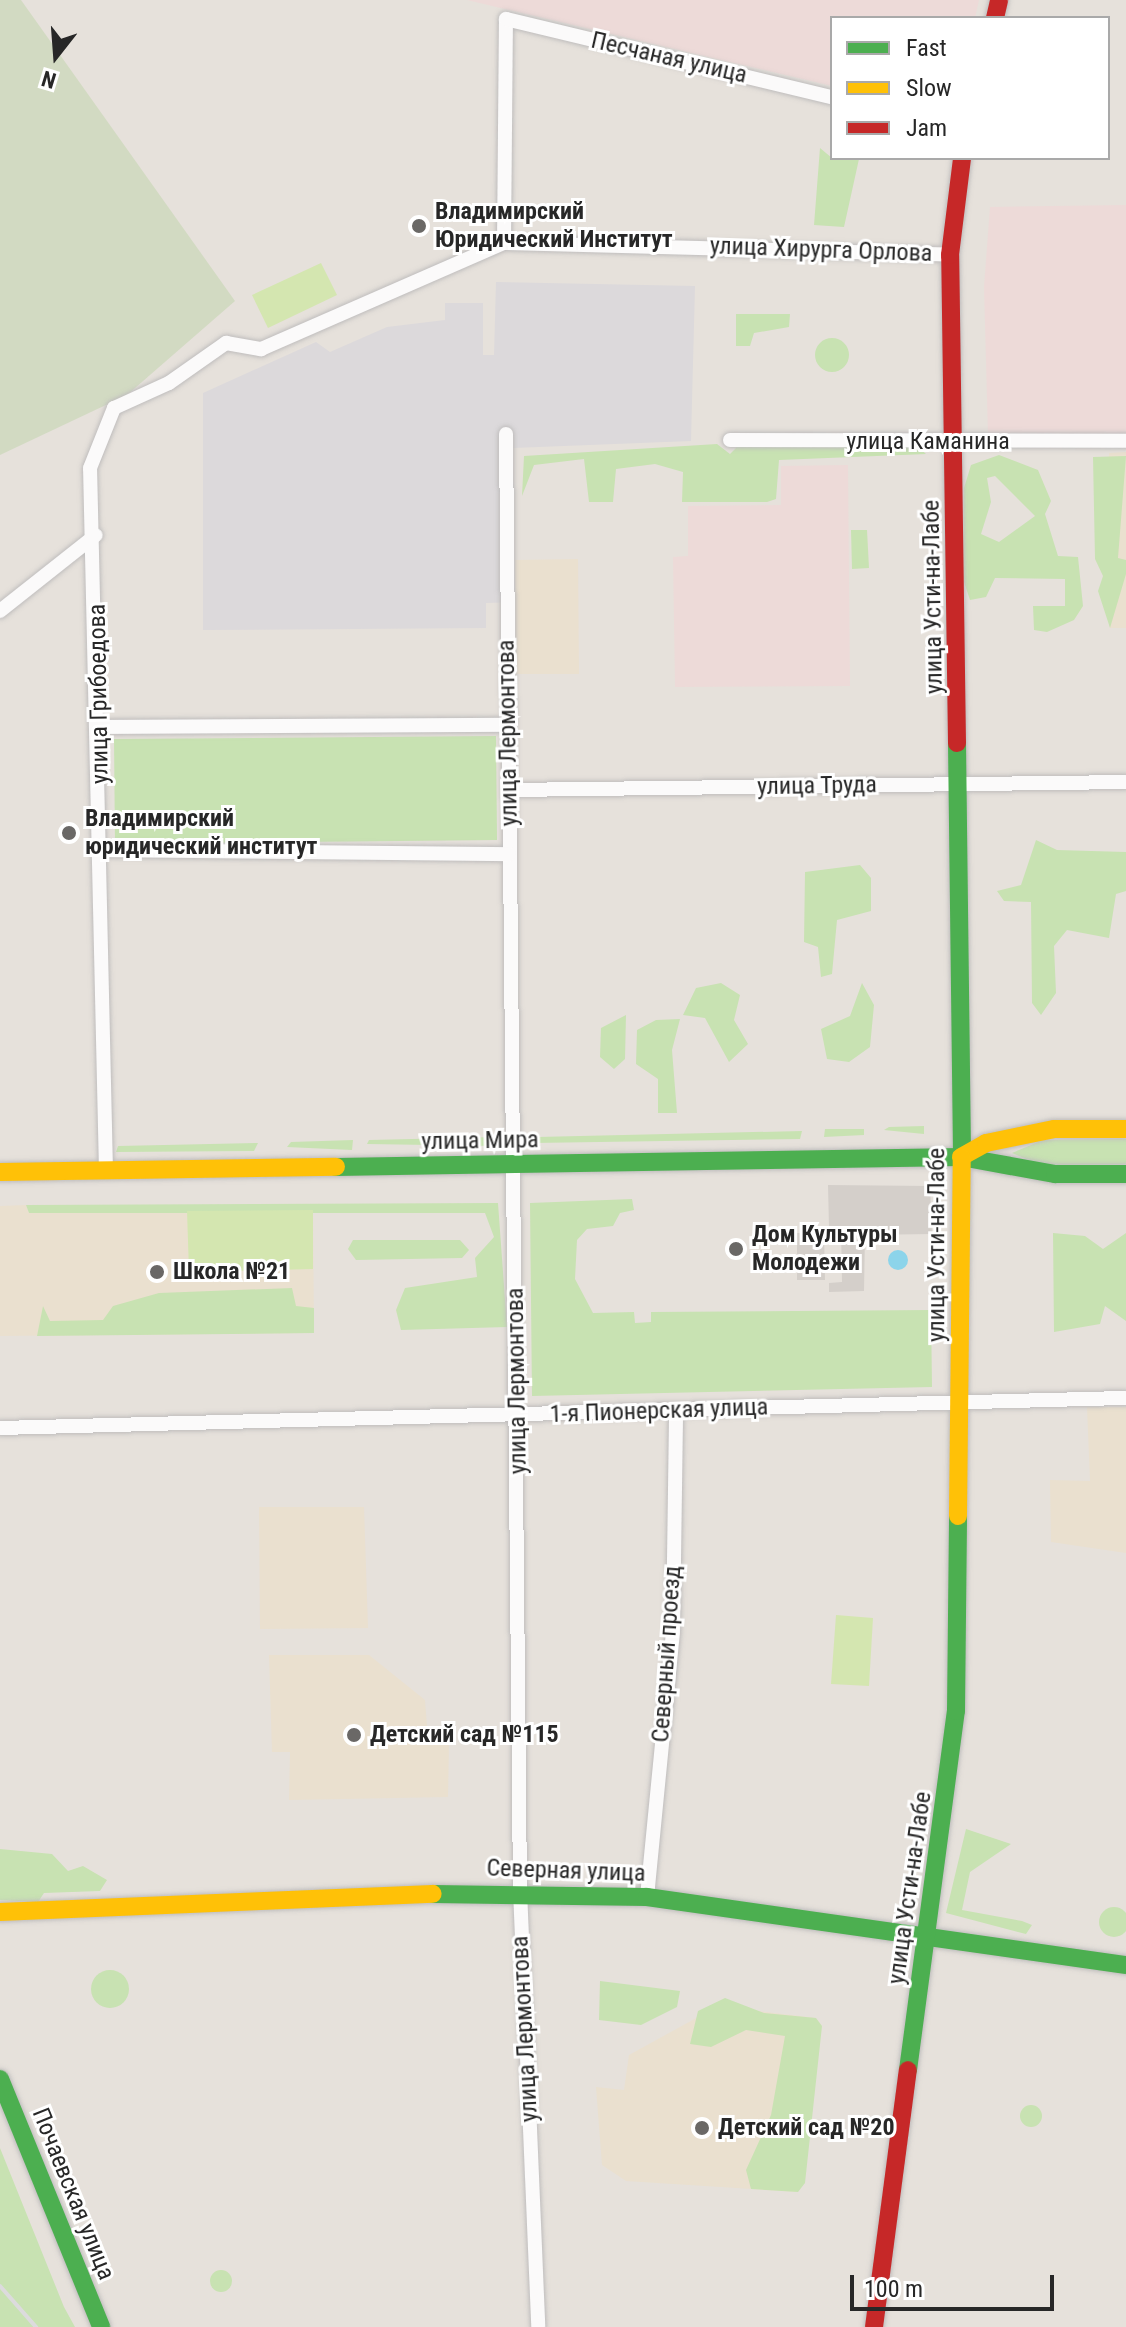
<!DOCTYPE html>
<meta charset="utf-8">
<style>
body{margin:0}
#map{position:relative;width:1126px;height:2327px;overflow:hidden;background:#e6e1db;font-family:"Roboto Condensed",sans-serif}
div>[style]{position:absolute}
.industrial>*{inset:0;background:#dcd9db}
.education>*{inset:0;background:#eae0cf}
.medical>*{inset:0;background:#eddad8}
.green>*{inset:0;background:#c8e2b2}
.round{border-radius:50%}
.cemetery>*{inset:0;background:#d2dac2}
.pitch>*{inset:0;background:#d4e6b0}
.plaza>*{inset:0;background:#d4cfca}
.water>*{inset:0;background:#8cd4ea}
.roads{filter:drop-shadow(0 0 2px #bfbdbd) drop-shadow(0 0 2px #bfbdbd)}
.street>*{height:14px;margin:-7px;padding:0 7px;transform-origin:7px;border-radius:7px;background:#fbfafa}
.fast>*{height:18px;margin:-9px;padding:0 9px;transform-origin:9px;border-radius:9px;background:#4caf50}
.slow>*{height:18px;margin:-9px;padding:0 9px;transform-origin:9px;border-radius:9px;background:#ffc107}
.jam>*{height:18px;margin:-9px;padding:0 9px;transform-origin:9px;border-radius:9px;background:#c62828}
.rail>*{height:4px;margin:-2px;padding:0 2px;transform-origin:2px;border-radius:2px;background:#dcdbdd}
.dots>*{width:22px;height:22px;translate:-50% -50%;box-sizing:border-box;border:4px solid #fff;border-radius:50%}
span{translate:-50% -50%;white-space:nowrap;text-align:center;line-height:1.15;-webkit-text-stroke:6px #fff;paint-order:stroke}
.street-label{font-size:24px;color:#272727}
.poi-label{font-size:24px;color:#272727;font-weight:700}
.left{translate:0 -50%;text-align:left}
.legend{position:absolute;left:830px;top:16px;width:280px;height:144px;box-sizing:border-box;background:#fff;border:2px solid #a9a9a9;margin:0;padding:10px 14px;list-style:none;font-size:24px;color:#272727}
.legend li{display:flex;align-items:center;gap:16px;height:40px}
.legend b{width:40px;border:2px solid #a9a9a9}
.north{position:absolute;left:16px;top:16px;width:80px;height:80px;-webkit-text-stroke:6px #fff;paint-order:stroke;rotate:197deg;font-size:22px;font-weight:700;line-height:32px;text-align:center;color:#272727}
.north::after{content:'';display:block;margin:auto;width:28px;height:36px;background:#272727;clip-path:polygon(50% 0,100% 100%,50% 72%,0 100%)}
.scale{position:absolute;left:850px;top:2275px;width:204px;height:36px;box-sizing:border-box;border:4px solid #272727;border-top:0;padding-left:10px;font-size:24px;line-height:28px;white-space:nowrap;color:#272727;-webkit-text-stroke:6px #fff;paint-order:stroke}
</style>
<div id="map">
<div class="industrial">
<div style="clip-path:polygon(496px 282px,695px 286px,691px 441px,513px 448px,515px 602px,486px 603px,486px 628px,203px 630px,203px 393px,316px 342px,330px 352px,387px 327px,445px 320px,445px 303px,483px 303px,483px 355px,494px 355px)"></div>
</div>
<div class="education">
<div style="clip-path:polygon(1126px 452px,1126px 628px,1110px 628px,1109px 453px)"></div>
<div style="clip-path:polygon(578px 559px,579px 674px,516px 674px,515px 560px)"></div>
<div style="clip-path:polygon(26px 1205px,29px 1213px,313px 1210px,314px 1333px,0 1336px,0 1206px)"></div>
<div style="clip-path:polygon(1087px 1407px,1126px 1407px,1126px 1553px,1051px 1542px,1050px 1480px,1090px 1481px)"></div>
<div style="clip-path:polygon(259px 1507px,364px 1507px,368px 1628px,260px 1629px)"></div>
<div style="clip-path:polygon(269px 1655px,369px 1655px,425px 1700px,427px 1726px,449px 1744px,448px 1797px,289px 1800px,290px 1752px,272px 1752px)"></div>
<div style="clip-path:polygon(718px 2006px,816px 2018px,798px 2192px,626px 2181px,602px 2165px,596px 2087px,624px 2090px,629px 2055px)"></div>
</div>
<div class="medical">
<div style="clip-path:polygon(467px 0,979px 0,975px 18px,832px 18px,832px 86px)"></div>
<div style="clip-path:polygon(1126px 205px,1126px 434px,988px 435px,984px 287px,990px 207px)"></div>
<div style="clip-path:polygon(848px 465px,850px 686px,675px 687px,673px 557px,688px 556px,688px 506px,781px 505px,781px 466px)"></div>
</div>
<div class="green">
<div style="clip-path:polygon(820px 148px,832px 158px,859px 159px,844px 227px,814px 225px)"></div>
<div style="clip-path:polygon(736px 314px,790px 314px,789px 327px,754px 333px,750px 346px,736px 346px)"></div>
<div class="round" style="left:815px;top:338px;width:34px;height:34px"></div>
<div style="clip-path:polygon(717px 444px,730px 454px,738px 446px,918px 447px,926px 454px,779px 460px,776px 499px,767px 502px,682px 502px,683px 472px,655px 464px,616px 469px,613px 502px,589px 502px,584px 459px,534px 465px,522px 496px,524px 456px)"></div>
<div style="clip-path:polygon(evenodd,999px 455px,1038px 470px,1051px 501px,1045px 514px,1058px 556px,1078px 557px,1083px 606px,1074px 620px,1047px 632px,1034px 630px,1033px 606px,1065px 606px,1065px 579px,995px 578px,986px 597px,970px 600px,963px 579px,964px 488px,971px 465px,999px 455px,995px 476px,1035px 516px,999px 542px,981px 534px,991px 502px,987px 478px,995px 476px)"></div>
<div style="clip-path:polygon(1126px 456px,1118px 558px,1126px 560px,1126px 574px,1110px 628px,1098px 591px,1103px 576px,1095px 559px,1093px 457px)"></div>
<div style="clip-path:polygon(851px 530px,867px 530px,869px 568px,852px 569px)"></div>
<div style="clip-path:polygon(496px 736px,497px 840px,115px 844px,114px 739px)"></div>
<div style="clip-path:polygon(1036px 840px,1057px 850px,1126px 852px,1126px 891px,1116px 894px,1109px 938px,1067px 930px,1054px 946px,1056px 993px,1041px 1015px,1032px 1003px,1031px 902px,1004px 901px,997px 891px,1021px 885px)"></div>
<div style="clip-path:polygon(860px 865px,871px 878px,871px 911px,837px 920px,832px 974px,821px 977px,818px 947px,804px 942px,805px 872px)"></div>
<div style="clip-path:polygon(721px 983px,740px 995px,734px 1020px,748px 1044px,729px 1062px,705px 1018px,683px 1015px,696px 988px)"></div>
<div style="clip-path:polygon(862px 983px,874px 1005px,870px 1047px,849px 1062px,827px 1059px,821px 1029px,850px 1016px)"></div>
<div style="clip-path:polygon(626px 1015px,625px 1059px,614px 1069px,600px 1057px,601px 1028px)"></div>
<div style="clip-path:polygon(680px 1019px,672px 1050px,677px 1113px,658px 1113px,658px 1079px,636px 1064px,637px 1030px,656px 1020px)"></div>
<div style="clip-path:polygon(924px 1126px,924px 1134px,884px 1130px,889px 1127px)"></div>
<div style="clip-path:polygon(825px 1129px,864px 1129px,864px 1135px,824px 1137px)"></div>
<div style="clip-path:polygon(802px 1131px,800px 1139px,533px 1143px,537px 1137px)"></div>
<div style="clip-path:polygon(498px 1137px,494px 1146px,367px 1144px,369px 1140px)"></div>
<div style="clip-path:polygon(1126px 1139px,1126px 1164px,1041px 1165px,1012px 1153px,1043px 1140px)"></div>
<div style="clip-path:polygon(353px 1140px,352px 1150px,287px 1147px,291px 1142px)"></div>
<div style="clip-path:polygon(258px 1143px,254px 1151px,116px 1152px,118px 1146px)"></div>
<div style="clip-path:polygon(632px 1199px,634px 1210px,620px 1213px,613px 1226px,587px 1229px,577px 1240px,575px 1279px,593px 1313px,634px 1312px,635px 1323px,651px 1322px,651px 1312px,931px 1310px,932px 1387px,532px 1396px,530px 1203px)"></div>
<div style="clip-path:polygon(498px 1203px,507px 1327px,401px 1330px,396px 1310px,405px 1288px,477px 1277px,475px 1258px,494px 1237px,485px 1213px,29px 1213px,26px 1205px)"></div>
<div style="clip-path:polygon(1053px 1233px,1085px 1236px,1103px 1249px,1126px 1233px,1126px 1321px,1105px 1306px,1100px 1324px,1054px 1332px)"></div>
<div style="clip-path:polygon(353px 1240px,460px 1240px,469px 1250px,462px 1258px,356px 1260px,348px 1249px)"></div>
<div style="clip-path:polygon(292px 1288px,296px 1306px,314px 1308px,314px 1333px,37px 1336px,43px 1306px,50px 1321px,103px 1320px,113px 1306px,159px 1293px)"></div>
<div style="clip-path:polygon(966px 1829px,1011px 1844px,970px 1872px,962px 1910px,1022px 1921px,1032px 1925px,1026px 1934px,946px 1913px)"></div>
<div style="clip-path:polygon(0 1849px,52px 1854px,68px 1871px,83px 1866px,107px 1880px,100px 1891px,44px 1893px,38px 1902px,0 1900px)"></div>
<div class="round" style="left:1099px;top:1907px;width:30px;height:30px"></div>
<div class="round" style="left:91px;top:1970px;width:38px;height:38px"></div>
<div style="clip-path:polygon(600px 1981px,680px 1991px,677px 2007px,641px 2025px,599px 2020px)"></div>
<div style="clip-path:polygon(725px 1998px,764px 2013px,816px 2018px,822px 2026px,805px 2183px,798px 2192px,751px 2189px,746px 2170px,771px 2115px,785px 2036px,746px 2030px,711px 2047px,690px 2044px,698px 2011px)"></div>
<div class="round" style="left:1020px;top:2105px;width:22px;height:22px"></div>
<div style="clip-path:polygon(0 2148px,64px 2307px,75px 2327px,0 2327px)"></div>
<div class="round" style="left:210px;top:2270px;width:22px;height:22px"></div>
</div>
<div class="cemetery">
<div style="clip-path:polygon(0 0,21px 0,235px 301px,127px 395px,0 455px)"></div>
</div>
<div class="pitch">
<div style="clip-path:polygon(321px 263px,337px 295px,268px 328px,252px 295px)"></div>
<div style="clip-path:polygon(313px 1210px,313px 1269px,189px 1272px,187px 1211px)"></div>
<div style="clip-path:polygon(836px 1615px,873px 1618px,869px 1686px,831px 1684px)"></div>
</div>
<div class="plaza">
<div style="clip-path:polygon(828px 1185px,930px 1186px,932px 1234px,865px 1235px,864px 1291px,829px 1292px,829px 1283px,842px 1282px,841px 1228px,829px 1228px)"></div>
<div style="clip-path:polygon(824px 1232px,825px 1280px,797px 1280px,797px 1233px)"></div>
</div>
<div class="water">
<div class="round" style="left:888px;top:1250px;width:20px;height:20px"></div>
</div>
<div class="roads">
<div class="street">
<div style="left:504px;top:243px;width:224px;rotate:-89.5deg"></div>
<div style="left:506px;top:19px;width:335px;rotate:13.5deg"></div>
<div style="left:506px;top:434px;width:1456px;rotate:89.45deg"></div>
<div style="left:520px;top:1890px;width:437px;rotate:87.6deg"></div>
<div style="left:730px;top:440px;width:396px;rotate:0.1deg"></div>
<div style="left:0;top:611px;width:122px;rotate:-38.4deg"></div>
<div style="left:99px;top:727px;width:409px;rotate:-0.3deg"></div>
<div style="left:509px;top:790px;width:617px;rotate:-0.74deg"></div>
<div style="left:102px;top:850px;width:407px;rotate:0.6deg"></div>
<div style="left:106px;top:1171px;width:703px;rotate:-91.3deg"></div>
<div style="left:90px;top:468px;width:65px;rotate:-68.2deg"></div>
<div style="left:114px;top:408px;width:60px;rotate:-24.4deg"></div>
<div style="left:169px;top:383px;width:70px;rotate:-35.1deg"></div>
<div style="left:226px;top:343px;width:36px;rotate:10deg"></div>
<div style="left:261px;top:349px;width:265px;rotate:-23.6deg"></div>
<div style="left:504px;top:243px;width:446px;rotate:1.5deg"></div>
<div style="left:0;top:1428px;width:1126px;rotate:-1.53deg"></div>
<div style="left:647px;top:1897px;width:266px;rotate:-84.4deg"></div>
<div style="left:673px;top:1632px;width:221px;rotate:-89.2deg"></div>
</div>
<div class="fast">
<div style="left:957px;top:743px;width:414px;rotate:89.3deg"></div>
<div style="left:336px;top:1167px;width:625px;rotate:-0.92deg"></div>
<div style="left:961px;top:1157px;width:96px;rotate:10.3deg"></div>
<div style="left:1055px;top:1174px;width:71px"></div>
<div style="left:433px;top:1894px;width:214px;rotate:0.8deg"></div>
<div style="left:647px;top:1897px;width:484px;rotate:8.1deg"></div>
<div style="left:908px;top:2070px;width:362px;rotate:-82.4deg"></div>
<div style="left:956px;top:1711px;width:195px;rotate:-89.4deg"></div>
<div style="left:0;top:2079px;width:268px;rotate:67.8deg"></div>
</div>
<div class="slow">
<div style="left:961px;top:1157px;width:29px;rotate:-29deg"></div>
<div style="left:986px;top:1143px;width:69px;rotate:-11.6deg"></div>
<div style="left:1054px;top:1129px;width:72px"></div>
<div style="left:0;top:1172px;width:336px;rotate:-0.9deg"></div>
<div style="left:958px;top:1516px;width:359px;rotate:-89.4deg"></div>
<div style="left:0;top:1912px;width:433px;rotate:-2.4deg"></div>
</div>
<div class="jam">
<div style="left:995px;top:18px;width:18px;rotate:-77deg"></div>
<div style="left:957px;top:743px;width:488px;rotate:-90.8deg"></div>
<div style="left:950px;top:255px;width:98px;rotate:-82.9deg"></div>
<div style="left:874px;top:2327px;width:259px;rotate:-82.5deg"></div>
</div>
</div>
<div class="rail">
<div style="left:0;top:2286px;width:55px;rotate:48.7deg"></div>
</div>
<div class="dots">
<div style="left:419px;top:226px;background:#6a6866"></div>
<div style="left:69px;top:833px;background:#6a6866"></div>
<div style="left:736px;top:1249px;background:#6a6866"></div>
<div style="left:157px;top:1272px;background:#6a6866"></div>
<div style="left:354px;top:1735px;background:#6a6866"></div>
<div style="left:702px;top:2128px;background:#6a6866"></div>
</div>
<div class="street-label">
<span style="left:669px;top:58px;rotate:13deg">Песчаная улица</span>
<span style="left:821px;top:250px;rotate:2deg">улица Хирурга Орлова</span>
<span style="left:928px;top:442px">улица Каманина</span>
<span style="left:933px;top:597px;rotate:-91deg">улица Усти-на-Лабе</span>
<span style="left:99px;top:694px;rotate:-91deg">улица Грибоедова</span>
<span style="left:508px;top:733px;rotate:-91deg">улица Лермонтова</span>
<span style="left:817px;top:786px;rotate:-1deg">улица Труда</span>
<span style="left:480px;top:1141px;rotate:-1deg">улица Мира</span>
<span style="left:937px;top:1245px;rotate:-90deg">улица Усти-на-Лабе</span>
<span style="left:517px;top:1381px;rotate:-91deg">улица Лермонтова</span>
<span style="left:659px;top:1411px;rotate:-2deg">1-я Пионерская улица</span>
<span style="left:667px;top:1654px;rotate:-86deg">Северный проезд</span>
<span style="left:566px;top:1871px;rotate:2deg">Северная улица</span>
<span style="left:910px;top:1888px;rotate:-82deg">улица Усти-на-Лабе</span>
<span style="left:525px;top:2029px;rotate:-93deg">улица Лермонтова</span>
<span style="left:73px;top:2194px;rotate:68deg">Почаевская улица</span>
</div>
<div class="poi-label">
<span class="left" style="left:435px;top:226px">Владимирский<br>Юридический Институт</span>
<span class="left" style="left:85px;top:833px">Владимирский<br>юридический институт</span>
<span class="left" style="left:752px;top:1249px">Дом Культуры<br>Молодежи</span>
<span class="left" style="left:173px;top:1272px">Школа №21</span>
<span class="left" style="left:370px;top:1735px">Детский сад №115</span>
<span class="left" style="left:718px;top:2128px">Детский сад №20</span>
</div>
<ul class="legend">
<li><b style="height:10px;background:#4caf50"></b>Fast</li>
<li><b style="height:10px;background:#ffc107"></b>Slow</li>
<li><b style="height:10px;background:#c62828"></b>Jam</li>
</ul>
<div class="north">N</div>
<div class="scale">100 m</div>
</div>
